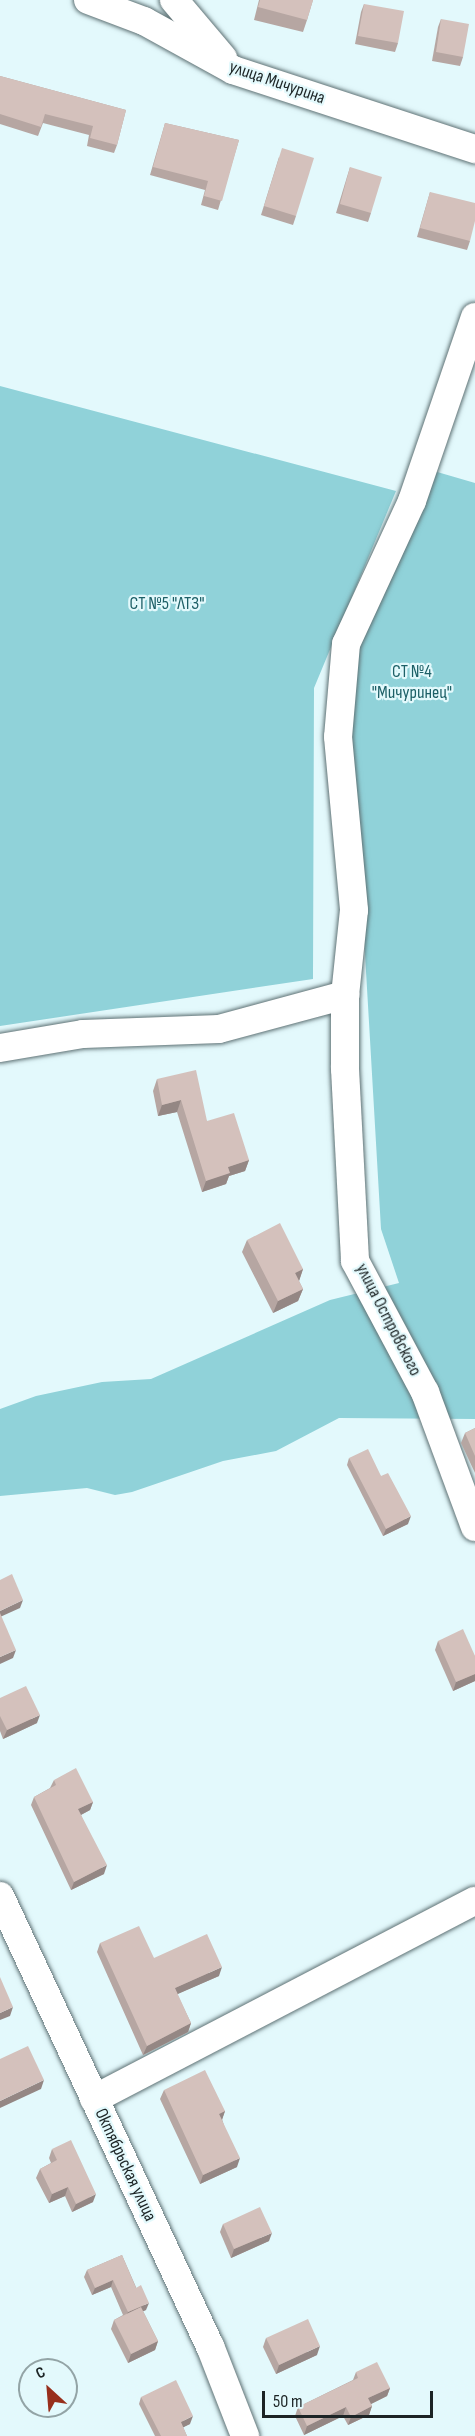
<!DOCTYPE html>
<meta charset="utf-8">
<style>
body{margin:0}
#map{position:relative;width:475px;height:2436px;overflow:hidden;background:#e3f9fc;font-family:"Sofia Sans Condensed",sans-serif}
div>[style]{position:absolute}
.green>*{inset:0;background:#90d2d9}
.roads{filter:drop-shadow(0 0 2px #5f7275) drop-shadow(0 0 2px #5f7275)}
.minor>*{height:28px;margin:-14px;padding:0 14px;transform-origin:14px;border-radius:14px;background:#fff}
.wall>*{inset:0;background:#b6a6a2}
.shaded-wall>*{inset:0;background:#948784}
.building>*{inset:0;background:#d4c1bc}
span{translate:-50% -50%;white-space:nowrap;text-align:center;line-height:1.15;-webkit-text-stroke:4.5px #e3f9fc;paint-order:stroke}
.street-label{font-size:18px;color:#1c2425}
.park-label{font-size:18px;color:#1d6067}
.north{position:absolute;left:18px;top:2358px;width:60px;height:60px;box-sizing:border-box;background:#e3f9fc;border:2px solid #93a4a6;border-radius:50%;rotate:334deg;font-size:16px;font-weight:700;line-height:24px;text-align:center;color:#1c2425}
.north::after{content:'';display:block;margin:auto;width:21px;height:27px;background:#982f1c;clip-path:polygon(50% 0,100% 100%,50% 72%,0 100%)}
.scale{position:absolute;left:262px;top:2391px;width:171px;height:27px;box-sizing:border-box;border:3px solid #1c2425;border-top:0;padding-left:8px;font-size:18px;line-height:21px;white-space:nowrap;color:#1c2425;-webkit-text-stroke:4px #e3f9fc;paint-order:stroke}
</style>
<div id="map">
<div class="green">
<div style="clip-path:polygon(0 386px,396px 491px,314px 688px,313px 979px,0 1026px)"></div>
<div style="clip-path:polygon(427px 469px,475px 483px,475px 1419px,339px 1418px,276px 1451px,223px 1461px,132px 1492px,115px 1495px,87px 1488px,0 1496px,0 1409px,36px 1396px,102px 1382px,151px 1379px,330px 1300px,399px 1283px,381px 1229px,348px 661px)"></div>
</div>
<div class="roads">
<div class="minor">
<div style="left:88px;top:0;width:60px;rotate:20.6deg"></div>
<div style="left:144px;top:21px;width:102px;rotate:28.8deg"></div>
<div style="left:233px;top:70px;width:255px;rotate:18.1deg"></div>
<div style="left:174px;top:0;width:76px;rotate:49.8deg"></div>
<div style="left:475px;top:317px;width:194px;rotate:108.9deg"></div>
<div style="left:412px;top:501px;width:157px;rotate:114.8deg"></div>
<div style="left:346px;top:644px;width:93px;rotate:94.9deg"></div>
<div style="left:338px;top:737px;width:174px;rotate:84.7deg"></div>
<div style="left:354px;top:910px;width:85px;rotate:96deg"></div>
<div style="left:345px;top:995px;width:74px;rotate:90deg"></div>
<div style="left:345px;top:1069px;width:192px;rotate:87deg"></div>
<div style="left:355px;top:1261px;width:149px;rotate:61.9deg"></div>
<div style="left:425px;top:1392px;width:144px;rotate:69.7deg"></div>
<div style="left:0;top:1048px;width:84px;rotate:-9.6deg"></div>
<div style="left:83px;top:1034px;width:136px;rotate:-2.1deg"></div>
<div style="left:219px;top:1029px;width:131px;rotate:-15.1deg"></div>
<div style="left:0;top:1896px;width:497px;rotate:65deg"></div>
<div style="left:210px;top:2346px;width:97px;rotate:68.7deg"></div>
<div style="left:94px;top:2099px;width:429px;rotate:-27.5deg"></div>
</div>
</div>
<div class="wall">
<div style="clip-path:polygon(259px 0,313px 0,307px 20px,303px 32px,254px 20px)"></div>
<div style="clip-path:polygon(364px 4px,398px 43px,395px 52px,355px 44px,361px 12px)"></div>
<div style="clip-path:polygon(441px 19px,463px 57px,460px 66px,432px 61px,438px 27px)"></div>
<div style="clip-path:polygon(0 76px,126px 110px,117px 145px,114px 153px,87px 146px,89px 135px,43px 123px,38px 136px,0 124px)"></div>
<div style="clip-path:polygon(165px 123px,239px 140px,218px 210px,201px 205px,205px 190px,150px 175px)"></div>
<div style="clip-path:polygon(279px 157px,296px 216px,293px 225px,261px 215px)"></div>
<div style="clip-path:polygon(350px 167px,371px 213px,368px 222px,336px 213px)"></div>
<div style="clip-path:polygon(430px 192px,470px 241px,467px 250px,417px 237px)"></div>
<div style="clip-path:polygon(157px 1079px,207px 1121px,249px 1160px,245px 1171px,229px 1176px,226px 1184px,202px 1192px,177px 1112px,158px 1116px,153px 1091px)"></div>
<div style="clip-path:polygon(247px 1240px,303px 1269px,299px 1281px,303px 1289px,298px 1301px,273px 1313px,242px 1252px)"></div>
<div style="clip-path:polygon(475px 1428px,475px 1473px,461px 1443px,465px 1433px)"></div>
<div style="clip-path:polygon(349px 1458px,381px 1476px,408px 1524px,383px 1536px,347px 1465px)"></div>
<div style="clip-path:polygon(438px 1641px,475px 1656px,475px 1681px,453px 1691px,435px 1650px)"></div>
<div style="clip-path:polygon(0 1698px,37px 1723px,3px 1739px,0 1731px)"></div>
<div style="clip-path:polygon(54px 1780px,93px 1802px,90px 1810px,81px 1815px,104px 1874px,71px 1890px,31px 1805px,34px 1797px,50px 1788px)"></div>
<div style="clip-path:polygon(100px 1943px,219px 1976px,177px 1994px,191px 2023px,188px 2032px,143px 2055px,97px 1952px)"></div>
<div style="clip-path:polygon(164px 2090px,225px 2111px,222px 2119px,237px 2167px,200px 2184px,160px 2099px)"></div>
<div style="clip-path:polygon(52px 2149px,93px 2202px,72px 2212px,65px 2196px,49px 2203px,36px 2178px,40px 2169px,51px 2163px,49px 2158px)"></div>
<div style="clip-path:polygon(223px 2224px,269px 2241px,231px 2258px,220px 2232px)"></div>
<div style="clip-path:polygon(122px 2255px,146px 2310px,143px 2311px,158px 2341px,155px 2350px,128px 2363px,111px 2329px,114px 2320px,123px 2315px,111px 2287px,92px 2295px,84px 2277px,87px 2270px)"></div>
<div style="clip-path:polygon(266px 2338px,317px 2355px,276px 2374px,263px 2347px)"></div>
<div style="clip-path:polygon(356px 2372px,390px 2388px,387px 2396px,371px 2404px,372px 2406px,369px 2415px,348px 2425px,343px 2416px,304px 2435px,295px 2416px,298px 2407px,353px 2380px)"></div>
<div style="clip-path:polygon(141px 2397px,190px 2424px,183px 2427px,187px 2436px,155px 2436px,139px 2404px)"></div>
</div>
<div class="shaded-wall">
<div style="clip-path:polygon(181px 1100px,177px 1112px,158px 1116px,162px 1105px)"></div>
<div style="clip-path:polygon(249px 1160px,245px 1171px,229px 1176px,226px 1184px,202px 1192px,206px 1181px,228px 1167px)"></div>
<div style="clip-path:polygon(303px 1269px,299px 1281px,295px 1273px)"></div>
<div style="clip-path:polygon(303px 1289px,298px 1301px,273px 1313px,278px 1301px)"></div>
<div style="clip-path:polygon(411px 1516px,408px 1524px,383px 1536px,386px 1529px)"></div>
<div style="clip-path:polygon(23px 1600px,20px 1608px,0 1617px,0 1611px)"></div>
<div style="clip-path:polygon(16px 1650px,13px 1658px,0 1664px,0 1657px)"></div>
<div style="clip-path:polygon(475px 1674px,475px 1681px,453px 1691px,456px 1682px)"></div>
<div style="clip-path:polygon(40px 1715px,37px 1723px,3px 1739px,7px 1730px)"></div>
<div style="clip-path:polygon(93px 1802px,90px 1810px,75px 1818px,78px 1809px)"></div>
<div style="clip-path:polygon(107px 1865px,104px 1874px,71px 1890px,74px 1882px)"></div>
<div style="clip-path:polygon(222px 1967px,219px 1976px,171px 1997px,175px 1988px)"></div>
<div style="clip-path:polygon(13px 2007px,10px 2016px,0 2020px,0 2013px)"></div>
<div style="clip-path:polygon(191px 2023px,188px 2032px,143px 2055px,147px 2046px)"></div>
<div style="clip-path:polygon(44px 2080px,41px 2089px,0 2108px,0 2101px)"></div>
<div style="clip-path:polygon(225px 2111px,222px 2120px,219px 2114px)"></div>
<div style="clip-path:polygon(240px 2158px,237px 2167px,200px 2184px,203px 2175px)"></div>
<div style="clip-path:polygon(68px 2187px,65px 2196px,49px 2203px,52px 2194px)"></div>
<div style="clip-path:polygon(96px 2194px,93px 2202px,72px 2212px,76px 2204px)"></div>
<div style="clip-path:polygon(272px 2233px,269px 2241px,231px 2258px,234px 2249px)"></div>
<div style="clip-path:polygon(113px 2280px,111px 2287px,92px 2295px,95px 2288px)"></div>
<div style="clip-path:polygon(149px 2303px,146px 2310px,125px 2319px,128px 2312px)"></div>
<div style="clip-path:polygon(158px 2341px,155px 2350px,128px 2363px,131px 2354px)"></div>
<div style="clip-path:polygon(320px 2346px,317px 2355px,276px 2374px,279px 2365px)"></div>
<div style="clip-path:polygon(390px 2388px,387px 2396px,365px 2407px,368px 2398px)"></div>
<div style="clip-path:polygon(372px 2406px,369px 2415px,348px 2425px,351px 2417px)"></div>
<div style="clip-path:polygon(346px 2407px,343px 2416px,304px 2435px,307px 2426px)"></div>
<div style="clip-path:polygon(193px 2416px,190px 2424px,178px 2430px,181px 2422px)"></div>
</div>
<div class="building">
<div style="clip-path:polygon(260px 0,313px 0,307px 20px,258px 7px)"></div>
<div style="clip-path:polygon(364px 4px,404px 11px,398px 43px,358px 36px)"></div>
<div style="clip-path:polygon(441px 19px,469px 24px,463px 57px,436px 52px)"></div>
<div style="clip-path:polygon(0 76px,126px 110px,117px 145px,90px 138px,93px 126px,45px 114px,41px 127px,0 114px)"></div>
<div style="clip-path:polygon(165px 123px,239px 140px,222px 201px,204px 196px,208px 181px,153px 167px)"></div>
<div style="clip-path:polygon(282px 148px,314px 158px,296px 216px,264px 206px)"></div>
<div style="clip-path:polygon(350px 167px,382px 177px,371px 213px,340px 204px)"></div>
<div style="clip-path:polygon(430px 192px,475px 203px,475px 221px,470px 241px,420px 228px)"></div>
<div style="clip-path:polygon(196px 1070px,207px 1121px,234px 1113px,249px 1160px,228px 1167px,230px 1173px,206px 1181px,181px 1100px,162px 1105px,157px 1079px)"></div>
<div style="clip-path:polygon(280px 1223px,303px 1269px,295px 1273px,303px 1289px,278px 1301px,247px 1240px)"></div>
<div style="clip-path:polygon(475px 1428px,475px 1456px,465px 1433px)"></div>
<div style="clip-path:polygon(368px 1449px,381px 1476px,388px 1473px,411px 1516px,386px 1529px,349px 1458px)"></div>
<div style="clip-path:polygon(12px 1574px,23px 1600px,0 1611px,0 1580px)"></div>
<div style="clip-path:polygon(0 1613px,16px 1650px,0 1657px)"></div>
<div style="clip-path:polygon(463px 1629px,475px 1656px,475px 1674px,456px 1682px,438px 1641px)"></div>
<div style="clip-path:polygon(26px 1686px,40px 1715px,7px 1730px,0 1716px,0 1698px)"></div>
<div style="clip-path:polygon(76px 1768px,93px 1802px,78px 1809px,107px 1865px,74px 1882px,34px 1797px,56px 1785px,54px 1780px)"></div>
<div style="clip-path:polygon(139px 1926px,154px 1958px,207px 1934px,222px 1967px,175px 1988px,191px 2023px,147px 2046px,100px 1943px)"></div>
<div style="clip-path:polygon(0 1977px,13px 2007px,0 2013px)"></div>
<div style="clip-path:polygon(28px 2046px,44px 2080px,0 2101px,0 2059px)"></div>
<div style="clip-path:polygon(205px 2070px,225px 2111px,219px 2114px,240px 2158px,203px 2175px,164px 2090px)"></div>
<div style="clip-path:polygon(71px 2140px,96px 2194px,76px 2204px,68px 2187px,52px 2194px,40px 2169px,57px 2160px,52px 2149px)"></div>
<div style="clip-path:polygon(260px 2207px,272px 2233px,234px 2249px,223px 2224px)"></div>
<div style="clip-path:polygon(122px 2255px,136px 2288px,141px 2285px,149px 2303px,128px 2312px,113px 2280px,95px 2288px,87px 2270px)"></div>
<div style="clip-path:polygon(141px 2307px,158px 2341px,131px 2354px,114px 2320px)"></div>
<div style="clip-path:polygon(308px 2319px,320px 2346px,279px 2365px,266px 2338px)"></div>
<div style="clip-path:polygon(377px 2362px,390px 2388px,368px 2398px,372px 2406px,351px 2417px,346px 2407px,307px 2426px,298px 2407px,358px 2378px,356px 2372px)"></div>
<div style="clip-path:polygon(176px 2380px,193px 2416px,181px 2422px,187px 2436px,161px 2436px,141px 2397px)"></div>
</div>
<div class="street-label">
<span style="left:277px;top:83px;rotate:19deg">улица Мичурина</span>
<span style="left:388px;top:1320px;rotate:63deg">улица Островского</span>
<span style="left:125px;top:2165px;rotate:65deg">Октябрьская улица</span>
</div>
<div class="park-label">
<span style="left:167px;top:604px">СТ №5 "ЛТЗ"</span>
<span style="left:412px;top:683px">СТ №4<br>"Мичуринец"</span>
</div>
<div class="north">С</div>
<div class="scale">50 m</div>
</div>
